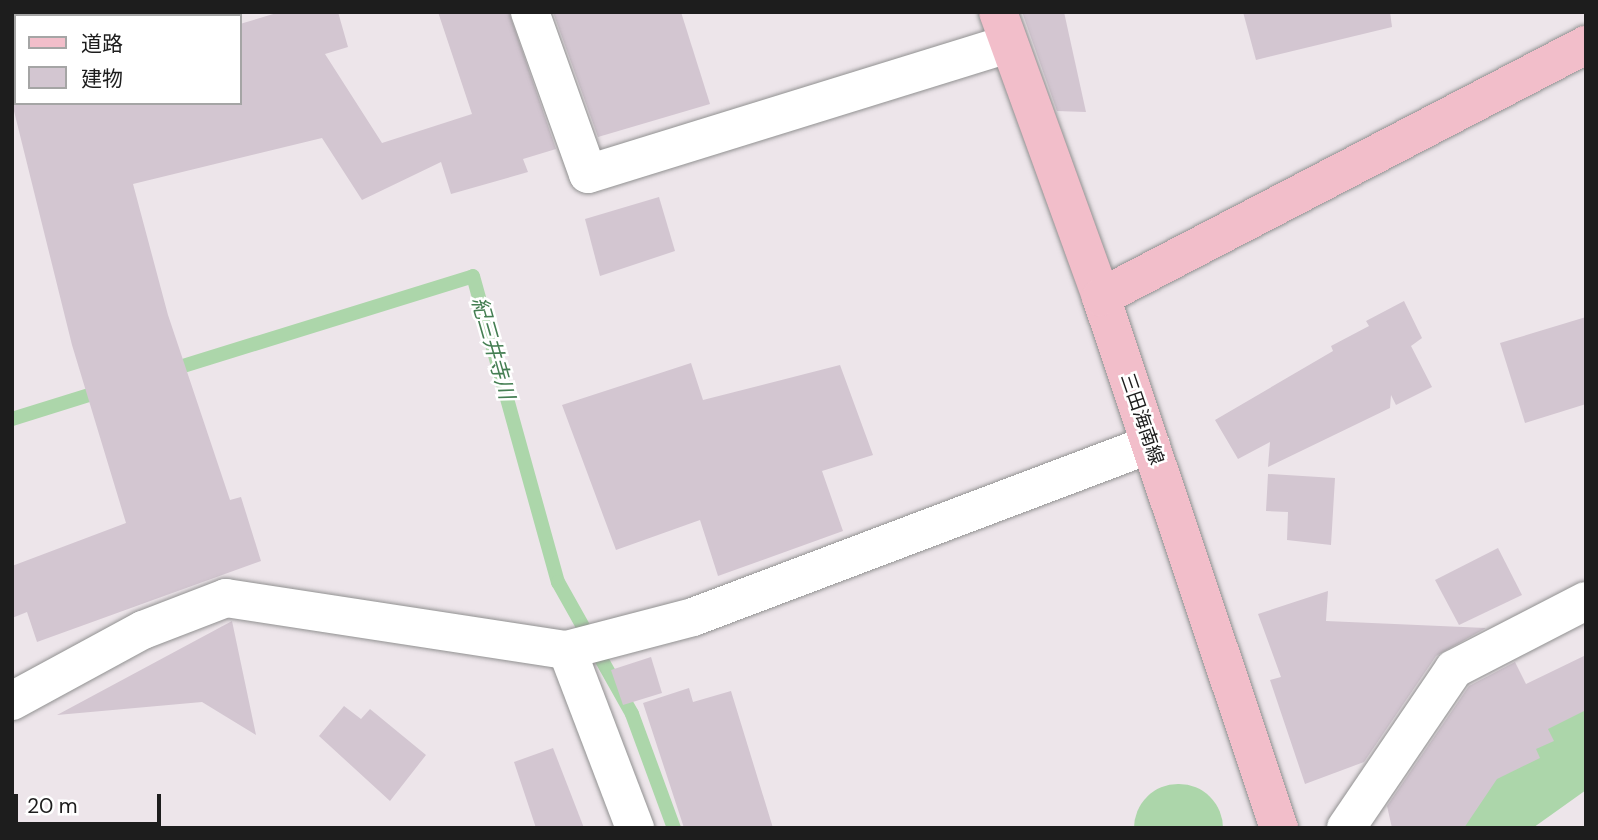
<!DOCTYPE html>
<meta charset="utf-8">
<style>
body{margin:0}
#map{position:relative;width:1598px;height:840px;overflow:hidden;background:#ede5ea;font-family:"DM Sans","Noto Sans JP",sans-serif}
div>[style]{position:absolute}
.stream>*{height:14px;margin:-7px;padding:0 7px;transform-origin:7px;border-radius:7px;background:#acd6aa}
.river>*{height:88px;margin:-44px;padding:0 44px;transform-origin:44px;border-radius:44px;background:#acd6aa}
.building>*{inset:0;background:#d3c6d1}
.roads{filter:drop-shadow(0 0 2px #919191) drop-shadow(0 0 2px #919191)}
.street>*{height:38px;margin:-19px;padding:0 19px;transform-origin:19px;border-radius:19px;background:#fff}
.secondary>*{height:38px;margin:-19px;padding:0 19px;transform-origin:19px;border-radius:19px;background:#f2beca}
span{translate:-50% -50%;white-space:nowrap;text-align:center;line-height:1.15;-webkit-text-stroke:5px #fff;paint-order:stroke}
.street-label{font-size:19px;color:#1d1d1d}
.water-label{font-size:21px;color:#447e52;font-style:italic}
.frame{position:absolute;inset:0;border:14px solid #1d1d1d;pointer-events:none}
.legend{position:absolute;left:14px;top:14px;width:228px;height:91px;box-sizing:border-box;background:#fff;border:2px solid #a5a5a5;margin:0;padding:9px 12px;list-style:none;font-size:21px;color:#1d1d1d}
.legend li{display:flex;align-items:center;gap:14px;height:35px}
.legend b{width:35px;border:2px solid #a5a5a5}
.scale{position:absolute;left:14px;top:794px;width:147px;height:32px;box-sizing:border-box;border:4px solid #1d1d1d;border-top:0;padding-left:9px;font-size:21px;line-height:24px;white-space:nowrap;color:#1d1d1d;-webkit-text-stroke:5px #fff;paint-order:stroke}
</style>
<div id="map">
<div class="stream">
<div style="left:167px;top:371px;width:320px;rotate:-17.2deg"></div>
<div style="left:473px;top:276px;width:318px;rotate:74.5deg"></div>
<div style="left:558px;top:582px;width:151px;rotate:60.7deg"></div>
<div style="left:632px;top:714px;width:121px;rotate:69.8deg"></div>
<div style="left:12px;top:419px;width:97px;rotate:-17.3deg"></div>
</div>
<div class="river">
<div style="left:1178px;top:828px;width:1px"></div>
<div style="left:1478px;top:828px;width:29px;rotate:-61deg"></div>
<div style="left:1492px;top:803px;width:115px;rotate:-35.5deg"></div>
</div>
<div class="building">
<div style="clip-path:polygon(280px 12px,338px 12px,348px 47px,325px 54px,382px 143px,472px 114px,438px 12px,509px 12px,556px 149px,523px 159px,528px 172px,451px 194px,441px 162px,362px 200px,322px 138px,133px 184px,168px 315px,230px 500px,241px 497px,261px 561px,37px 642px,27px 612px,12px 618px,12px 566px,126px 523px,72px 345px,12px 103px,240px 103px,240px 24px)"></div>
<div style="clip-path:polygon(553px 12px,681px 12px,710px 104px,598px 137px)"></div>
<div style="clip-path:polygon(1022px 12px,1064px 12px,1086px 112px,1057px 111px)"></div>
<div style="clip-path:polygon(1243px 12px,1390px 12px,1392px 27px,1256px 60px)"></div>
<div style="clip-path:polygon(659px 197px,675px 251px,600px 276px,585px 219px)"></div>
<div style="clip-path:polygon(1404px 301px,1422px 338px,1411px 346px,1432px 387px,1396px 405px,1391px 395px,1390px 408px,1268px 467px,1270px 442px,1238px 459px,1215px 420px,1333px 351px,1331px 346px,1369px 326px,1366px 321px)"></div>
<div style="clip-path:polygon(1586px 317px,1586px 404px,1525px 423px,1500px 343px)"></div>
<div style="clip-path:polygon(691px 363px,703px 400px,840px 365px,873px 455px,822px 471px,843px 531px,718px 576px,700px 520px,616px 550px,562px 405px)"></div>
<div style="clip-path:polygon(1268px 474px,1335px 478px,1331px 545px,1287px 540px,1288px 512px,1266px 511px)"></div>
<div style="clip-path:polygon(1498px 548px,1522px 595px,1459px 625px,1435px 580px)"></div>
<div style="clip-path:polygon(1328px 591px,1326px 621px,1486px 628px,1436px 656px,1364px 762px,1305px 784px,1270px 680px,1281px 677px,1258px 614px)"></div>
<div style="clip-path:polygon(232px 621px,256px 735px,202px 702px,57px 715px)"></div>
<div style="clip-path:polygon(1586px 655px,1586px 710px,1548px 729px,1554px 741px,1536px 749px,1540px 758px,1497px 779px,1464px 828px,1392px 828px,1387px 806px,1469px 686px,1515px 662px,1526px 684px)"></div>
<div style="clip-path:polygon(651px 657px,662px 693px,623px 705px,611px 670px)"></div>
<div style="clip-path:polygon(689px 688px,693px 702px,731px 691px,773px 828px,684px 828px,643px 703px)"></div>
<div style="clip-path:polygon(344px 706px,361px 719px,370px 709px,426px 755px,390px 801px,319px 736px)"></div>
<div style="clip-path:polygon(553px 748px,584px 828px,536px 828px,514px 762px)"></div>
</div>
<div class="roads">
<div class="street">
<div style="left:530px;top:12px;width:172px;rotate:70.3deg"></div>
<div style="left:588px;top:174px;width:440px;rotate:-17.2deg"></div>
<div style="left:567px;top:650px;width:191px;rotate:69.1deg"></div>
<div style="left:12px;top:701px;width:149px;rotate:-28.5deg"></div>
<div style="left:143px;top:630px;width:89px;rotate:-21.1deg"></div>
<div style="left:226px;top:598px;width:345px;rotate:8.7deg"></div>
<div style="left:567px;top:650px;width:130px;rotate:-14.7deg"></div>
<div style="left:693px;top:617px;width:489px;rotate:-20.7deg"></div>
<div style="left:1346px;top:828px;width:192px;rotate:-55.8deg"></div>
<div style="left:1454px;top:669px;width:148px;rotate:-27.3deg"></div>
</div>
<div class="secondary">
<div style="left:998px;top:12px;width:303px;rotate:70.1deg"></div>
<div style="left:1101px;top:297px;width:560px;rotate:71.47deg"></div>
<div style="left:1101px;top:297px;width:547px;rotate:-27.46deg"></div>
</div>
</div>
<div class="street-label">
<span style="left:1142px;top:419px;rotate:71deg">三田海南線</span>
</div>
<div class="water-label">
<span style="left:493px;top:348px;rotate:74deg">紀三井寺川</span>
</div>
<div class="frame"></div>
<ul class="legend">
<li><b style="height:9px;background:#f2beca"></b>道路</li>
<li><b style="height:19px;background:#d3c6d1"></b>建物</li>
</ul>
<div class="scale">20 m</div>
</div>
